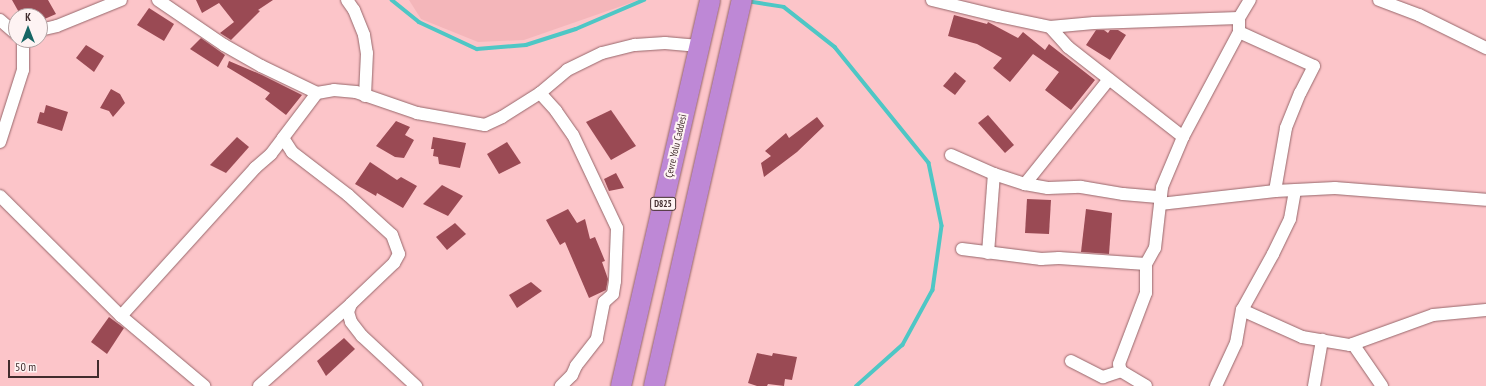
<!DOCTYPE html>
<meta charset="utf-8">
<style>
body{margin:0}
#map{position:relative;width:1486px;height:386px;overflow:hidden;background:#fcc5c9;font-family:"PT Sans Narrow",sans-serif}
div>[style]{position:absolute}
.built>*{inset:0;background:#f4b6ba}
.stream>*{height:3.5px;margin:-1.75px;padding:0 1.75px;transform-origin:1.75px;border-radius:1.75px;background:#4ec7c5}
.building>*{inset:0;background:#9a4a54}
.roads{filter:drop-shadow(0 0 1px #97676b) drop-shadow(0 0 1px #97676b)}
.minor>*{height:12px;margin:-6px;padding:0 6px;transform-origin:6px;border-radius:6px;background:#fff}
.trunk>*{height:20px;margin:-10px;padding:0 10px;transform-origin:10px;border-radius:10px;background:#be88d6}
span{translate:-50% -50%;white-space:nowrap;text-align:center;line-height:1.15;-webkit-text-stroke:4px #fef3f3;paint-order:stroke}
.shield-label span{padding:1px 3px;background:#fef3f3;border:1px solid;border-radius:3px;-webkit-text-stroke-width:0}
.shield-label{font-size:9px;color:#412c2d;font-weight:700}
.street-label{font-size:10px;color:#412c2d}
.north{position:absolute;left:8px;top:8px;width:40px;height:40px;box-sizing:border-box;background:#fef3f3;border:1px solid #b2a3a4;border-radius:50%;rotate:0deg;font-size:11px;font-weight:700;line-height:16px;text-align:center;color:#412c2d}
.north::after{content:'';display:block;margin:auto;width:14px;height:18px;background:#176665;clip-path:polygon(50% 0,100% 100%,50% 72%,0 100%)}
.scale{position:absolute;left:8px;top:360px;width:91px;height:18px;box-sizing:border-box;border:2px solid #412c2d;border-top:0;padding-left:5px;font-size:12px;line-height:14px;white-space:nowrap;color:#412c2d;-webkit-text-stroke:3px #fef3f3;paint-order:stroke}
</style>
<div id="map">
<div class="built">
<div style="clip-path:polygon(409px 0,639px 0,524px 40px,478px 42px,421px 19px)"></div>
</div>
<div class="stream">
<div style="left:392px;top:0;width:35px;rotate:39deg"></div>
<div style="left:419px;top:22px;width:64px;rotate:25deg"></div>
<div style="left:477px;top:49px;width:49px;rotate:-4.7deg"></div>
<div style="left:526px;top:45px;width:52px;rotate:-17.7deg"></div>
<div style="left:576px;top:29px;width:74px;rotate:-23.1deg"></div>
<div style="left:747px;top:1px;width:37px;rotate:9deg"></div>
<div style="left:784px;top:7px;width:65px;rotate:38.1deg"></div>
<div style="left:835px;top:47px;width:149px;rotate:51deg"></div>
<div style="left:929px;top:163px;width:64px;rotate:78.3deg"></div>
<div style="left:942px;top:226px;width:65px;rotate:98deg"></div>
<div style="left:933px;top:290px;width:63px;rotate:118.6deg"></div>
<div style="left:903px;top:345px;width:62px;rotate:138.3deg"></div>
</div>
<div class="building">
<div style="clip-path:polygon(12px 0,48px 0,56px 14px,40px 21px,40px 16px,21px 16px)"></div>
<div style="clip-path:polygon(196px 0,273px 0,258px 10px,260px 11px,231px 40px,220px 33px,234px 22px,219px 3px,202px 13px)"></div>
<div style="clip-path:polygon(149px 8px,174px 24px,164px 41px,137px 25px)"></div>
<div style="clip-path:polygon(954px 15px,987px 24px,988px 22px,1018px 38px,1023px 32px,1045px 50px,1049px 44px,1095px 80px,1071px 110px,1045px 90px,1059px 72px,1033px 54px,1010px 82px,993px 68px,1002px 58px,977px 44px,948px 36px)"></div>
<div style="clip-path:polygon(1096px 30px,1104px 30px,1108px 33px,1110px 30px,1118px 30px,1126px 35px,1110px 60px,1086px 45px)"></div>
<div style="clip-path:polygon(201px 38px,225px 55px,218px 67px,190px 49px)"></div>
<div style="clip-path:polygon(86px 45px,104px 56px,94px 72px,76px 58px)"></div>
<div style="clip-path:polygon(229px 61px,262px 75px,302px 95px,286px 115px,265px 99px,270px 93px,227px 67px)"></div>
<div style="clip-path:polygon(955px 72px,966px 81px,955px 95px,943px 86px)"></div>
<div style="clip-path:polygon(111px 89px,120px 94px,125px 103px,113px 117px,109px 111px,100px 108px)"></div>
<div style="clip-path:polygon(46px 105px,68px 112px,62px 131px,37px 123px,40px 112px,44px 113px)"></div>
<div style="clip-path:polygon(611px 110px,636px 146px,611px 160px,586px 122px)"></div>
<div style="clip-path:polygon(988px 115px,1014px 145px,1005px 153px,978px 123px)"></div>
<div style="clip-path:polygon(817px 117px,824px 126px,797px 152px,764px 177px,761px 163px,771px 156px,765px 151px,786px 133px,789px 138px)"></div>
<div style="clip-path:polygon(396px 121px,410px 127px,405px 135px,414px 140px,404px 158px,395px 157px,376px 146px)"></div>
<div style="clip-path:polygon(237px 137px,249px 147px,226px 173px,210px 165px)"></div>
<div style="clip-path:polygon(433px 137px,466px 143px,460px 168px,439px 164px,438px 157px,433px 156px,434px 149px,431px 149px)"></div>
<div style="clip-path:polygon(507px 142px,521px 163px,499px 174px,487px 154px)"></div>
<div style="clip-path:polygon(370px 162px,397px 180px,401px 177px,417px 186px,403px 208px,377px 193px,376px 196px,355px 184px)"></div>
<div style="clip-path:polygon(616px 173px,624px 188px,609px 191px,604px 179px)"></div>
<div style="clip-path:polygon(442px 185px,463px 196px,448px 216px,423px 204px)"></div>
<div style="clip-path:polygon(1027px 199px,1051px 200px,1049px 234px,1025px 233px)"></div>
<div style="clip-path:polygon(568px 209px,577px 223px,585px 219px,590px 239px,595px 237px,605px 261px,602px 262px,608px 279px,606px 290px,589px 298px,565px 242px,560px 245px,546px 220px)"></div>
<div style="clip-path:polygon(1086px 209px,1112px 213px,1109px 254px,1081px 252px)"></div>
<div style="clip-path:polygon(455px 223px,466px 234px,447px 250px,436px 237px)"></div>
<div style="clip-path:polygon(531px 282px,542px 291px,517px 308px,509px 295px)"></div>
<div style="clip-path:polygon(109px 317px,124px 328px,107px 354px,91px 342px)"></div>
<div style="clip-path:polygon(344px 338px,355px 349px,326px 376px,317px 361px)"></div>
<div style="clip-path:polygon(757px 353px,772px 356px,773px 353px,797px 357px,792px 380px,785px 379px,784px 386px,768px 384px,767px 386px,757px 386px,748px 383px)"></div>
</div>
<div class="roads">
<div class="minor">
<div style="left:158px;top:0;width:80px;rotate:34.3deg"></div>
<div style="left:224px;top:45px;width:43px;rotate:29.6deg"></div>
<div style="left:261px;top:66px;width:62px;rotate:25.7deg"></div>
<div style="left:317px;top:93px;width:17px;rotate:-10deg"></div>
<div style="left:334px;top:90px;width:22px;rotate:5deg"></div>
<div style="left:356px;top:92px;width:65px;rotate:19deg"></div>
<div style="left:417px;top:113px;width:69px;rotate:10deg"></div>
<div style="left:485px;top:125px;width:19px;rotate:-25deg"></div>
<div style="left:502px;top:117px;width:45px;rotate:-32.3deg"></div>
<div style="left:540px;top:93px;width:35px;rotate:-40deg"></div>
<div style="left:567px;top:70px;width:39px;rotate:-26deg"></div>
<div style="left:602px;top:53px;width:34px;rotate:-14deg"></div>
<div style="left:635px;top:45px;width:30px;rotate:-4deg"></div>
<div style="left:665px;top:43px;width:34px;rotate:5deg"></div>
<div style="left:347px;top:0;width:12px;rotate:55deg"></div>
<div style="left:354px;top:10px;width:27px;rotate:68deg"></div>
<div style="left:364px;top:35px;width:18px;rotate:81deg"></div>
<div style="left:367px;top:53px;width:43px;rotate:92.7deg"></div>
<div style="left:932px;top:0;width:68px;rotate:13.6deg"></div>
<div style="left:998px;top:16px;width:53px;rotate:11.9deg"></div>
<div style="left:1050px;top:27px;width:27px;rotate:48deg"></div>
<div style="left:1068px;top:47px;width:146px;rotate:38deg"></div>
<div style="left:1379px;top:0;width:43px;rotate:20.6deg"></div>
<div style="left:1419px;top:15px;width:75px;rotate:26.2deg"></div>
<div style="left:0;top:20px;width:21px;rotate:41deg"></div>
<div style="left:1050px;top:27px;width:44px;rotate:-5.2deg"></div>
<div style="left:1094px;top:23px;width:145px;rotate:-2deg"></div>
<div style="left:40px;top:30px;width:17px;rotate:-13deg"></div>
<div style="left:57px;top:26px;width:69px;rotate:-22.1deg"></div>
<div style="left:1239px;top:32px;width:82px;rotate:24.4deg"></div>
<div style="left:1314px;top:66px;width:30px;rotate:117deg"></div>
<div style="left:1300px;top:93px;width:38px;rotate:112deg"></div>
<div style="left:1286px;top:128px;width:64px;rotate:99.9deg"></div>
<div style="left:317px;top:93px;width:56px;rotate:127.1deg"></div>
<div style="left:283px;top:138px;width:17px;rotate:57deg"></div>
<div style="left:292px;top:152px;width:71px;rotate:37.5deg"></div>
<div style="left:348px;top:195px;width:59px;rotate:42.3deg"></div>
<div style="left:392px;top:235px;width:20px;rotate:70deg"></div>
<div style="left:399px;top:254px;width:10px;rotate:119deg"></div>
<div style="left:394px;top:263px;width:59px;rotate:136.4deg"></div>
<div style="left:351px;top:304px;width:9px;rotate:111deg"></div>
<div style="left:348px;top:312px;width:10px;rotate:73deg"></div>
<div style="left:351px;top:322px;width:18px;rotate:52deg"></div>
<div style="left:362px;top:336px;width:74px;rotate:42.8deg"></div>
<div style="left:540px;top:93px;width:24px;rotate:48deg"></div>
<div style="left:556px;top:111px;width:29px;rotate:55deg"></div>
<div style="left:573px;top:135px;width:103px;rotate:64.7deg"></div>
<div style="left:617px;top:228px;width:53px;rotate:92.2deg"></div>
<div style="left:615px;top:281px;width:13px;rotate:99deg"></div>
<div style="left:613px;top:294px;width:12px;rotate:138deg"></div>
<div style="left:604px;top:302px;width:38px;rotate:101deg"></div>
<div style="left:597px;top:339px;width:34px;rotate:128deg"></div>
<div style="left:576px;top:366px;width:10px;rotate:114deg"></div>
<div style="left:572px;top:375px;width:16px;rotate:135deg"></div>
<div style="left:0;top:142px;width:76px;rotate:-72.3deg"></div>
<div style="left:23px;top:70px;width:30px;rotate:-90deg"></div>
<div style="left:951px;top:155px;width:47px;rotate:23.8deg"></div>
<div style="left:994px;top:174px;width:33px;rotate:18deg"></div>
<div style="left:1025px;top:184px;width:23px;rotate:10deg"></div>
<div style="left:1048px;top:188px;width:33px;rotate:-2deg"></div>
<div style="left:1081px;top:187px;width:43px;rotate:9.5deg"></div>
<div style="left:1123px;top:194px;width:38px;rotate:5deg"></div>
<div style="left:1025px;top:184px;width:134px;rotate:-51.3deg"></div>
<div style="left:0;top:196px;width:170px;rotate:44.8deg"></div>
<div style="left:121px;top:316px;width:109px;rotate:40.1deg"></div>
<div style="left:1160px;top:204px;width:17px;rotate:-83deg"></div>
<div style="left:1162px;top:187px;width:54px;rotate:-67.2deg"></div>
<div style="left:1183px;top:137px;width:119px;rotate:-61.9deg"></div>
<div style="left:1239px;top:32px;width:14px;rotate:-90deg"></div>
<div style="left:1239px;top:18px;width:21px;rotate:-59deg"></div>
<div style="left:962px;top:249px;width:80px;rotate:7.2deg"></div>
<div style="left:1041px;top:259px;width:18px;rotate:-3deg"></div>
<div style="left:1059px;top:258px;width:87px;rotate:3.9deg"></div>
<div style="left:988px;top:253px;width:79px;rotate:-85.7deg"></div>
<div style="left:1242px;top:310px;width:64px;rotate:-61deg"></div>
<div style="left:1273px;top:254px;width:39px;rotate:-64deg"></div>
<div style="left:1290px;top:219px;width:29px;rotate:-80deg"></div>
<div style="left:121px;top:316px;width:200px;rotate:-47.8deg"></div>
<div style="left:255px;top:168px;width:21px;rotate:-41deg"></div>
<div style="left:271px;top:154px;width:20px;rotate:-53deg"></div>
<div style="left:1353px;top:344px;width:51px;rotate:55.4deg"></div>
<div style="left:1071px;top:361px;width:36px;rotate:27deg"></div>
<div style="left:1103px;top:377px;width:19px;rotate:-18deg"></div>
<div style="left:259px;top:386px;width:123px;rotate:-41.7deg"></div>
<div style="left:1146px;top:386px;width:29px;rotate:-149deg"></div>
<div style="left:1121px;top:371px;width:7px;rotate:-106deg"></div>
<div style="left:1119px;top:364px;width:76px;rotate:-69.2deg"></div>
<div style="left:1146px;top:293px;width:29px;rotate:-90deg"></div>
<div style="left:1146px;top:264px;width:18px;rotate:-61deg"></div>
<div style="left:1155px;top:248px;width:44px;rotate:-83.5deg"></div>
<div style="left:1160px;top:204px;width:116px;rotate:-6.4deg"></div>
<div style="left:1275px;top:191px;width:60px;rotate:-2.9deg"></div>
<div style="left:1335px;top:188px;width:151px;rotate:4.5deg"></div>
<div style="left:1216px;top:386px;width:47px;rotate:-65.1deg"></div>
<div style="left:1236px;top:343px;width:34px;rotate:-80deg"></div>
<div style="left:1242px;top:310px;width:66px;rotate:24.2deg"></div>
<div style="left:1302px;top:337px;width:49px;rotate:9.5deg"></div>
<div style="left:1350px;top:345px;width:88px;rotate:-19.9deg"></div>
<div style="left:1433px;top:315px;width:53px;rotate:-5.4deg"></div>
<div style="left:1314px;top:386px;width:47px;rotate:-80.1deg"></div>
</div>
<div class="trunk">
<div style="left:621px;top:386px;width:396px;rotate:-77deg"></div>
<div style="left:654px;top:386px;width:396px;rotate:-77.2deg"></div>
</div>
</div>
<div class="shield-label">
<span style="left:663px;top:204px">D825</span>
</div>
<div class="street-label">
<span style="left:676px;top:146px;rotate:-77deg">Çevre Yolu Caddesi</span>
</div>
<div class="north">K</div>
<div class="scale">50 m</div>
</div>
